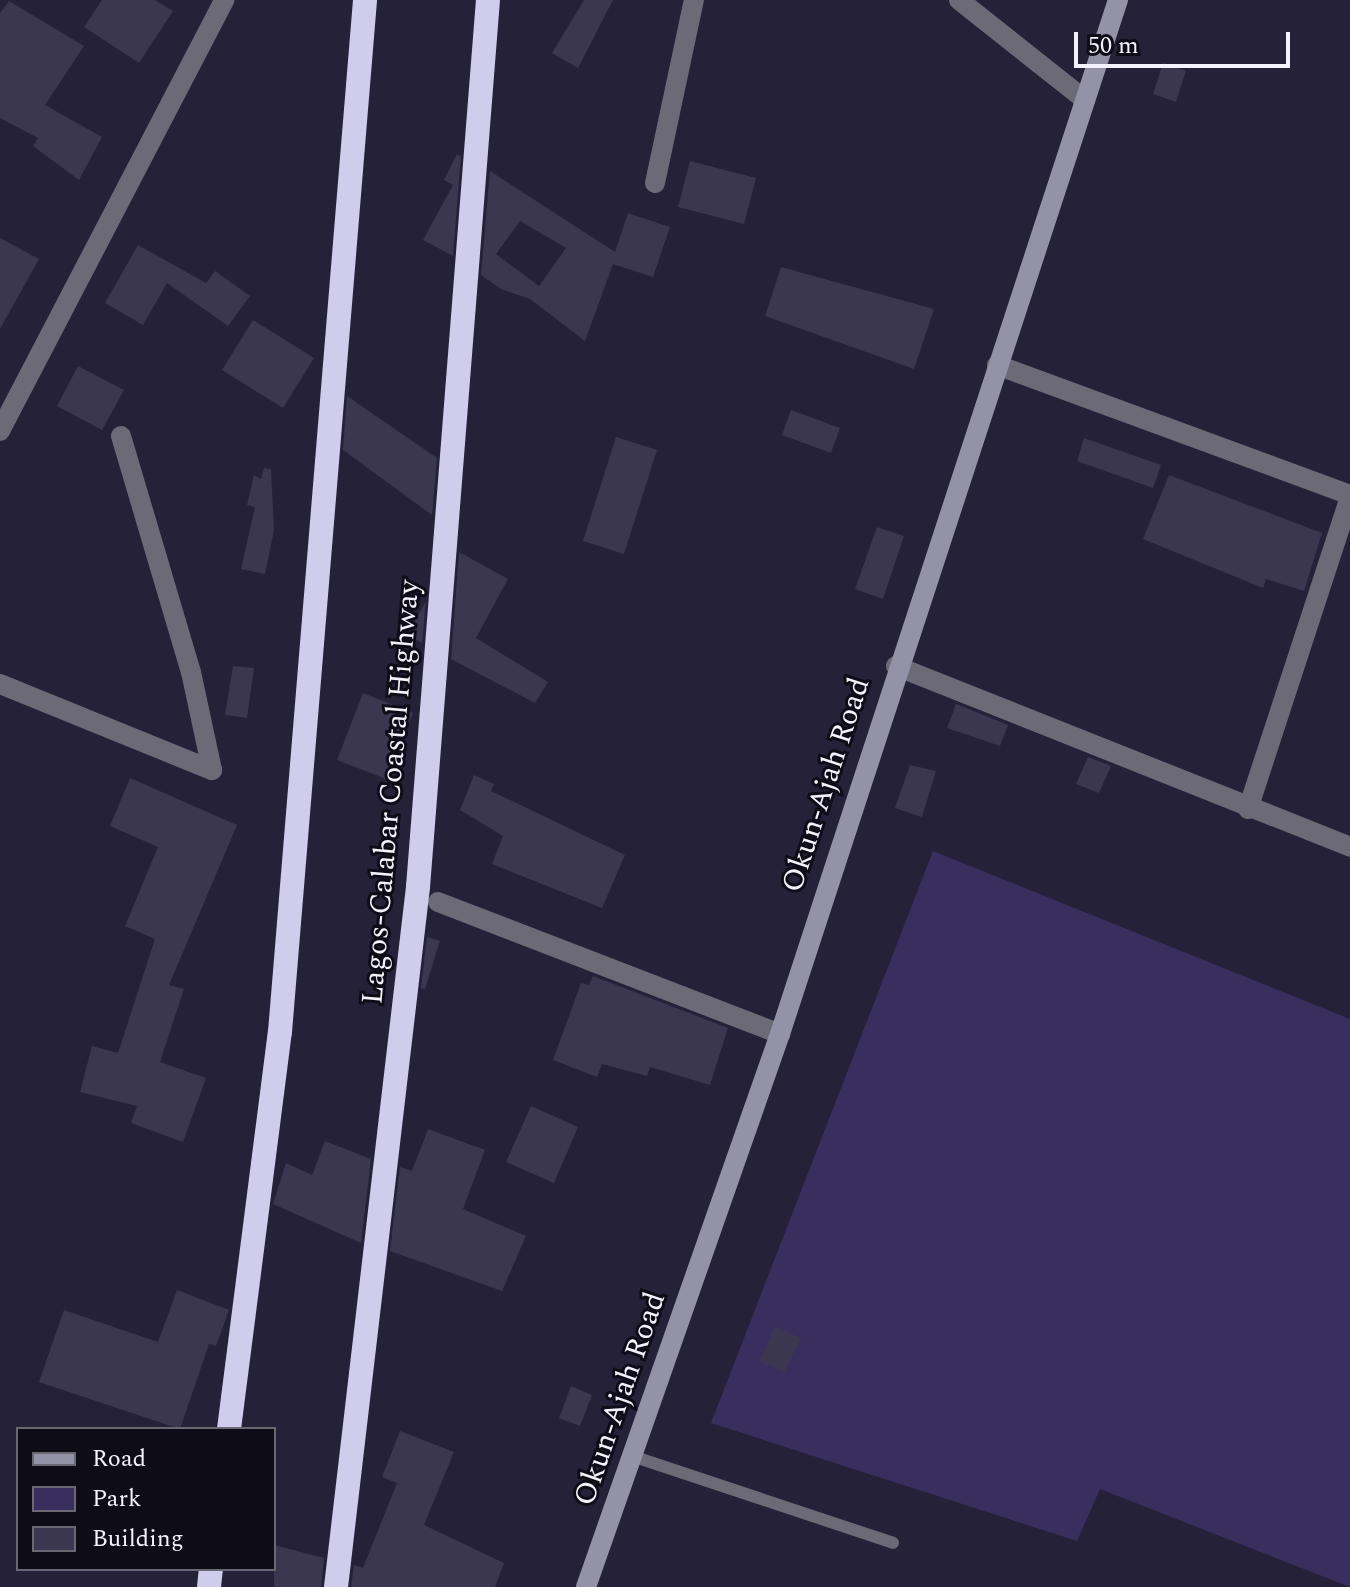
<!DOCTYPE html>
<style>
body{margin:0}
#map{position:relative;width:1350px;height:1587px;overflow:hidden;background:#242139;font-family:Spectral,serif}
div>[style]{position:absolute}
.green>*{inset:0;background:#382f5f}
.building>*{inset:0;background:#3b3751}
.lane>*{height:12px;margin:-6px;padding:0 6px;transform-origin:6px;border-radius:6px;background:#6c6a77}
.street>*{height:20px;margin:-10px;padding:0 10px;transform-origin:10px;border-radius:10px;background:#6c6a77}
.secondary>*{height:20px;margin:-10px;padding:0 10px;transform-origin:10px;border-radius:10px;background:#9492a6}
.highway>*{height:24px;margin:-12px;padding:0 12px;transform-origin:12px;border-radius:12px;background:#cfccec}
span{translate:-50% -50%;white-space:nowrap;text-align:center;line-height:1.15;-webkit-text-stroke:6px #0e0c17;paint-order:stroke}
.street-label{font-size:30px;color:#f4f3fd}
.legend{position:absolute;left:16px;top:1427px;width:260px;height:144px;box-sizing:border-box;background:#0e0c17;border:2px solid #6a6873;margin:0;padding:10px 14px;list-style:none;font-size:24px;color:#f4f3fd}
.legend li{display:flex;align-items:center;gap:16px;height:40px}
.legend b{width:40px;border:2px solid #6a6873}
.scale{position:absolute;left:1074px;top:32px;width:216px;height:36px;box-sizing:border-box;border:4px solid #f4f3fd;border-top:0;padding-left:10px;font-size:24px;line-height:28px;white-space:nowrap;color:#f4f3fd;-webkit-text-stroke:6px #0e0c17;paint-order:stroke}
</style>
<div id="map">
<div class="green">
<div style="clip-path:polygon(933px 851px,1350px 1019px,1350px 1587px,1100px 1489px,1077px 1541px,711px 1423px)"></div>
</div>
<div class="building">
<div style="clip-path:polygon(102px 0,155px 0,173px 11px,139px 63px,84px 27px)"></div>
<div style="clip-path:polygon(584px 0,613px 0,578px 68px,552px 53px)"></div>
<div style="clip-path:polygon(9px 1px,84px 46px,45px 105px,102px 137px,79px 180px,33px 146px,38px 138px,0 118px,0 13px)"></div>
<div style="clip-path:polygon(1163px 63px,1186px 71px,1176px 102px,1153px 94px)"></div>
<div style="clip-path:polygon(457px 154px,461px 156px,453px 256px,423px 240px,453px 185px,444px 180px)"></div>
<div style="clip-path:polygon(690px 161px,756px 178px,744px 224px,678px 207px)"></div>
<div style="clip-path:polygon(evenodd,490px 171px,615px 252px,628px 213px,670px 227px,653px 277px,613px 264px,585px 341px,530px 299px,501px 289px,481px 275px,490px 171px,520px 221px,566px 248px,539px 286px,496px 254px,520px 221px)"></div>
<div style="clip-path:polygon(0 238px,39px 259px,0 329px)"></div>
<div style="clip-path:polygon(138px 245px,206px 283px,215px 271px,250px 296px,228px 326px,167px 283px,143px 325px,105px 303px)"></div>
<div style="clip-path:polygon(781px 267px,934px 309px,914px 369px,765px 316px)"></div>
<div style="clip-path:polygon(253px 320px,314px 358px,283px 408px,222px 370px)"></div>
<div style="clip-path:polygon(78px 366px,124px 390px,102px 430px,57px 406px)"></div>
<div style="clip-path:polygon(347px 396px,437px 458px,432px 515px,343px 450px)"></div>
<div style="clip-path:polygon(791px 410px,840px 428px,831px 453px,782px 435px)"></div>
<div style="clip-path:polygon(616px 437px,657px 450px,624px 554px,583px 541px)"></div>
<div style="clip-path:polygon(1084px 438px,1161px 465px,1153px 488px,1077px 461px)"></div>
<div style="clip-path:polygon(264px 468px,271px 469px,274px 530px,265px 574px,241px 569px,255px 507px,247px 505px,254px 475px,261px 479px)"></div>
<div style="clip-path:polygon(1169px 475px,1322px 533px,1304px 591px,1266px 579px,1263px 588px,1143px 539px)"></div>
<div style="clip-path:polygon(877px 527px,904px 536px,883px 599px,855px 589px)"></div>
<div style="clip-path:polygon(459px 552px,508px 579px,476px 638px,548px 682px,535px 703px,451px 659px)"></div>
<div style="clip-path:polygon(426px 601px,422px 643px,407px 635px)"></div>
<div style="clip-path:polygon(233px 666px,254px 668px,247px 718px,225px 715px)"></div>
<div style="clip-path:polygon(363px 693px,413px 713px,386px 779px,337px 760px)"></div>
<div style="clip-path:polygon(956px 704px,1008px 725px,1000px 746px,947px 728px)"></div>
<div style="clip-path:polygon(1088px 757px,1111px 766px,1099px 793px,1076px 784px)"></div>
<div style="clip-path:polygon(910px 765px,936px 771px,922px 817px,895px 808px)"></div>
<div style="clip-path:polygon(474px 775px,494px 784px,491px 791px,625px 855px,602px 908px,492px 864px,503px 836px,460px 810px)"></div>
<div style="clip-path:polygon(130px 778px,237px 825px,169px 985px,184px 989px,160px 1062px,206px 1078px,183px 1142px,131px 1123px,137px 1106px,80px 1092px,92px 1046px,118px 1053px,155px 939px,125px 926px,158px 847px,110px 826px)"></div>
<div style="clip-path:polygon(427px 937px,440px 941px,425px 989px,421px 988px)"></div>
<div style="clip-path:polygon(593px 976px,728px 1028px,710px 1085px,650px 1067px,647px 1076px,602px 1064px,597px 1077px,553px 1060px,581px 983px,589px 985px)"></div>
<div style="clip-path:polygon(531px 1106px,578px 1127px,554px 1183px,506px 1162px)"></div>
<div style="clip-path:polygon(428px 1129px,485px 1150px,463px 1209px,526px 1236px,502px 1291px,390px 1251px,400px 1167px,412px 1171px)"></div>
<div style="clip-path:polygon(325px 1141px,371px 1159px,361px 1243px,273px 1204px,286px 1163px,312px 1175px)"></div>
<div style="clip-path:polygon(177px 1290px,229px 1310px,216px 1346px,209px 1344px,180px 1429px,39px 1382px,64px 1310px,158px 1342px)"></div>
<div style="clip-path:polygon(775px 1326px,801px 1338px,784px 1373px,759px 1361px)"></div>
<div style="clip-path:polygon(571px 1386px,592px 1395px,580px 1426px,559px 1418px)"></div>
<div style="clip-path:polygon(400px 1431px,454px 1452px,424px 1525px,504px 1563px,495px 1587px,351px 1587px,354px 1565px,363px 1568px,397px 1483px,382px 1477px)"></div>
<div style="clip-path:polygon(274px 1545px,324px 1558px,321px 1587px,274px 1587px)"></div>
</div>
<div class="lane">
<div style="left:632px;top:1456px;width:275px;rotate:18.4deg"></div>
</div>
<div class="street">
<div style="left:959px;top:0;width:161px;rotate:38.4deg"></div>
<div style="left:655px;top:183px;width:187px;rotate:-78deg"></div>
<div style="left:997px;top:365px;width:376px;rotate:20.2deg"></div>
<div style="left:0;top:431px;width:486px;rotate:-62.5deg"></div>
<div style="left:121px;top:436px;width:246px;rotate:73.5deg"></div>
<div style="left:191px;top:672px;width:100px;rotate:77.9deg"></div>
<div style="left:896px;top:666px;width:489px;rotate:21.7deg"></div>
<div style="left:0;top:684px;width:229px;rotate:22.1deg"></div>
<div style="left:1248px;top:809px;width:328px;rotate:-71.9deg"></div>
<div style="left:438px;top:902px;width:367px;rotate:21.1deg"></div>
</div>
<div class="secondary">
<div style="left:586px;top:1587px;width:586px;rotate:-70.67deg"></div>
<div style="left:780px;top:1034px;width:1088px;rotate:-71.9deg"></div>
</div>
<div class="highway">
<div style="left:229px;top:1429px;width:400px;rotate:-82.7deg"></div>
<div style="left:280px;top:1032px;width:1035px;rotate:-85.29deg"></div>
<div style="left:209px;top:1587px;width:18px;rotate:-84deg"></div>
<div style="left:336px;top:1587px;width:705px;rotate:-83.32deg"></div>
<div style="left:418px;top:887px;width:890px;rotate:-85.49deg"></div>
</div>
<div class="street-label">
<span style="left:826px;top:785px;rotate:-72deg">Okun-Ajah Road</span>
<span style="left:391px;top:792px;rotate:-85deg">Lagos-Calabar Coastal Highway</span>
<span style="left:620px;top:1399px;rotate:-71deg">Okun-Ajah Road</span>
</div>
<ul class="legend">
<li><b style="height:10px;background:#9492a6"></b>Road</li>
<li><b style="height:22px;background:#382f5f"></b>Park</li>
<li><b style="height:22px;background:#3b3751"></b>Building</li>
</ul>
<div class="scale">50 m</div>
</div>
